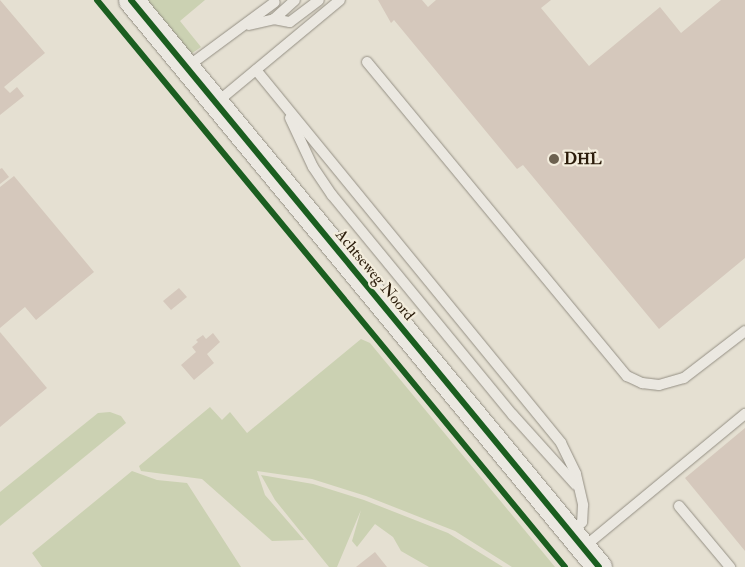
<!DOCTYPE html>
<style>
body{margin:0}
#map{position:relative;width:745px;height:567px;overflow:hidden;background:#e5e0d2;font-family:"IM FELL Double Pica",serif}
div>[style]{position:absolute}
.green>*{inset:0;background:#cbd1b2}
.building>*{inset:0;background:#d5c8bc}
.roads{filter:drop-shadow(0 0 1px #948f84) drop-shadow(0 0 1px #948f84)}
.service>*{height:10px;margin:-5px;padding:0 5px;transform-origin:5px;border-radius:5px;background:#ebe8e1}
.tertiary>*{height:25px;margin:-12.5px;padding:0 12.5px;transform-origin:12.5px;border-radius:12.5px;background:#ebe8e1}
.cycleway>*{height:6px;margin:-3px;padding:0 3px;transform-origin:3px;border-radius:3px;background:#1b5e20}
.dots>*{width:14px;height:14px;translate:-50% -50%;box-sizing:border-box;border:2px solid #f3eddd;border-radius:50%}
span{translate:-50% -50%;white-space:nowrap;text-align:center;line-height:1.15;-webkit-text-stroke:4.5px #f3eddd;paint-order:stroke}
.poi-label{font-size:16px;color:#2b1c0a;font-weight:700}
.left{translate:0 -50%;text-align:left}
.street-label{font-size:16px;color:#2b1c0a}
</style>
<div id="map">
<div class="green">
<div style="clip-path:polygon(143px 0,205px 0,180px 21px,201px 47px,191px 54px)"></div>
<div style="clip-path:polygon(361px 339px,370px 343px,555px 567px,512px 567px,455px 531px,366px 496px,312px 479px,257px 471px,265px 495px,304px 540px,272px 541px,202px 479px,141px 471px,139px 466px,210px 407px,222px 420px,230px 412px,247px 433px)"></div>
<div style="clip-path:polygon(110px 412px,121px 416px,126px 423px,0 526px,0 492px,98px 413px)"></div>
<div style="clip-path:polygon(132px 471px,157px 480px,187px 483px,241px 567px,42px 567px,32px 553px)"></div>
<div style="clip-path:polygon(261px 475px,313px 484px,364px 500px,448px 533px,503px 567px,429px 567px,401px 551px,393px 537px,375px 524px,357px 547px,352px 541px,361px 510px,337px 567px,329px 567px,275px 500px)"></div>
</div>
<div class="building">
<div style="clip-path:polygon(0 0,45px 53px,4px 87px,10px 93px,17px 87px,24px 96px,0 115px)"></div>
<div style="clip-path:polygon(378px 0,422px 0,428px 7px,436px 0,551px 0,541px 8px,589px 66px,660px 7px,681px 33px,721px 0,745px 0,745px 258px,659px 329px,523px 165px,517px 169px,394px 20px,391px 23px)"></div>
<div style="clip-path:polygon(2px 168px,9px 177px,0 184px,0 169px)"></div>
<div style="clip-path:polygon(14px 176px,94px 272px,36px 320px,25px 307px,0 328px,0 187px)"></div>
<div style="clip-path:polygon(179px 288px,187px 297px,171px 310px,163px 301px)"></div>
<div style="clip-path:polygon(0 332px,47px 388px,0 427px)"></div>
<div style="clip-path:polygon(213px 333px,220px 342px,207px 354px,214px 363px,194px 380px,181px 365px,196px 352px,192px 347px,198px 342px,196px 340px,203px 335px,206px 339px)"></div>
<div style="clip-path:polygon(745px 428px,745px 551px,685px 478px)"></div>
<div style="clip-path:polygon(375px 552px,387px 567px,356px 567px)"></div>
</div>
<div class="roads">
<div class="service">
<div style="left:274px;top:19px;width:16px;rotate:11deg"></div>
<div style="left:290px;top:22px;width:36px;rotate:-37deg"></div>
<div style="left:249px;top:25px;width:26px;rotate:-13deg"></div>
<div style="left:274px;top:19px;width:28px;rotate:-42deg"></div>
<div style="left:367px;top:62px;width:408px;rotate:50.4deg"></div>
<div style="left:627px;top:376px;width:17px;rotate:25deg"></div>
<div style="left:642px;top:383px;width:17px;rotate:7deg"></div>
<div style="left:659px;top:385px;width:26px;rotate:-16deg"></div>
<div style="left:684px;top:378px;width:77px;rotate:-37.6deg"></div>
<div style="left:187px;top:67px;width:109px;rotate:-36.5deg"></div>
<div style="left:256px;top:70px;width:482px;rotate:50.7deg"></div>
<div style="left:561px;top:443px;width:34px;rotate:64deg"></div>
<div style="left:576px;top:474px;width:32px;rotate:77deg"></div>
<div style="left:583px;top:505px;width:17px;rotate:93deg"></div>
<div style="left:582px;top:522px;width:15px;rotate:132deg"></div>
<div style="left:216px;top:103px;width:161px;rotate:-39.7deg"></div>
<div style="left:290px;top:118px;width:54px;rotate:64.9deg"></div>
<div style="left:313px;top:167px;width:34px;rotate:56deg"></div>
<div style="left:332px;top:195px;width:285px;rotate:50.6deg"></div>
<div style="left:513px;top:415px;width:94px;rotate:48deg"></div>
<div style="left:679px;top:506px;width:80px;rotate:50.1deg"></div>
<div style="left:584px;top:547px;width:209px;rotate:-39.6deg"></div>
</div>
<div class="tertiary">
<div style="left:131px;top:0;width:735px;rotate:50.46deg"></div>
</div>
</div>
<div class="cycleway">
<div style="left:97px;top:0;width:735px;rotate:50.46deg"></div>
<div style="left:131px;top:0;width:735px;rotate:50.46deg"></div>
</div>
<div class="dots">
<div style="left:554px;top:159px;background:#6c6150"></div>
</div>
<div class="poi-label">
<span class="left" style="left:564px;top:159px">DHL</span>
</div>
<div class="street-label">
<span style="left:375px;top:275px;rotate:50deg">Achtseweg Noord</span>
</div>
</div>
